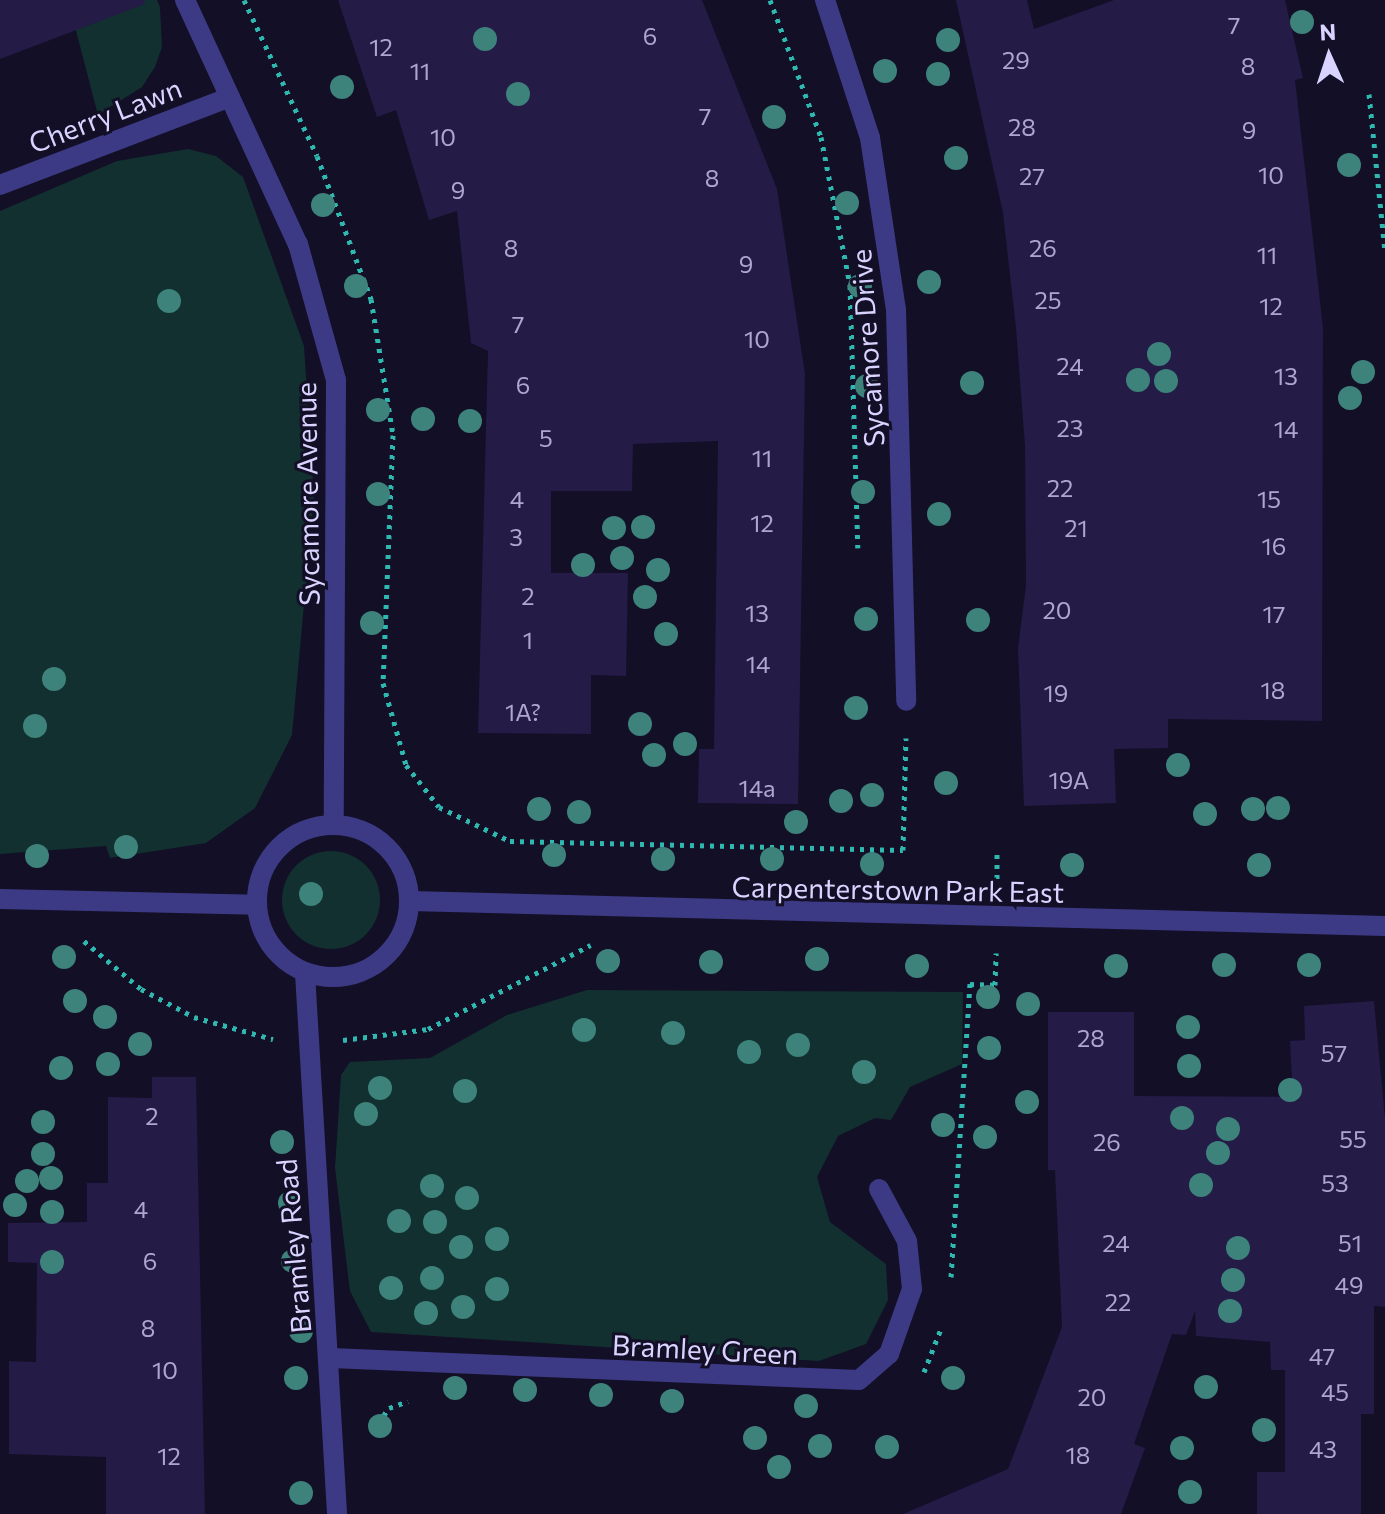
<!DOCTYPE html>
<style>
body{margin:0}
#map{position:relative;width:1385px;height:1514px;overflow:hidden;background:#130f26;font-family:Commissioner,sans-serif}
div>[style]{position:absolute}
.green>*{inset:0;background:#12302f}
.round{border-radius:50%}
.building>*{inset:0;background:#241b47}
.path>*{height:5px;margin-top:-2.5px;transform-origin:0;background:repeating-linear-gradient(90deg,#2fb8b0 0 4px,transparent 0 10px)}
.minor>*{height:20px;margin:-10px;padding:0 10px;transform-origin:10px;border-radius:10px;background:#3d3a85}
.tertiary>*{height:20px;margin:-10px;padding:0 10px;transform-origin:10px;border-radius:10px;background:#3d3a85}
.tertiary>.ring{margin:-10px;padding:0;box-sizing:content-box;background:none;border:20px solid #3d3a85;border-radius:50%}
.trees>*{width:24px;height:24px;margin:-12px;border-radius:50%;background:#3d827b}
span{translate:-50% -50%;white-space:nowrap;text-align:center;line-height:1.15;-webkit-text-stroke:6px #130f26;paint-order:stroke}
.number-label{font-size:24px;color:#aca6d1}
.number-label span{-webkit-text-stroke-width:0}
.street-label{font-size:28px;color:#d9d4ff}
.north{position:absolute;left:1289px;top:16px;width:80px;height:80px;-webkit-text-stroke:6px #130f26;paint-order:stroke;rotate:357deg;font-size:22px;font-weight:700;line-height:32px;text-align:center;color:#d9d4ff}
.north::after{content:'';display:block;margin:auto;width:28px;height:36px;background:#d9d4ff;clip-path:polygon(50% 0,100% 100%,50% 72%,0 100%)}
</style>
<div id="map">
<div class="green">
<div style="clip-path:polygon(68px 0,157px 0,160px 7px,162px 47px,155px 67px,142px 87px,98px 115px)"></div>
<div style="clip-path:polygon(188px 149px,216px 156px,243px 177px,304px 346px,314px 496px,292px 735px,255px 808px,206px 843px,110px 858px,106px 846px,0 854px,0 211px,117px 161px)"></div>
<div class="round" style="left:282px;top:851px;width:98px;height:98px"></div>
<div style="clip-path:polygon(587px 990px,963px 992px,962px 1064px,910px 1087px,891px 1120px,875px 1118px,838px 1136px,817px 1177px,830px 1222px,886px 1264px,888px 1300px,866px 1344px,819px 1361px,371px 1332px,350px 1291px,335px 1168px,341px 1075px,350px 1062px,430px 1058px,507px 1015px)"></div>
</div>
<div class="building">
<div style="clip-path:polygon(0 0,144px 0,145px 4px,0 59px)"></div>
<div style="clip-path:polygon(338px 0,702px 0,777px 189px,805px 374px,798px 804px,698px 803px,699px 749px,714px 749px,718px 441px,633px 444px,632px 491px,551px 491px,551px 573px,628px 573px,626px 676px,591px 675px,591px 734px,478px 733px,488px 351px,471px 343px,457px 211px,429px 220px,396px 110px,377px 117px)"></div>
<div style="clip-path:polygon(956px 0,1027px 0,1034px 29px,1114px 0,1285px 0,1303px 78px,1295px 80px,1323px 328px,1322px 721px,1168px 719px,1168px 748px,1114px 749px,1116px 803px,1024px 806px,1018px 648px,1026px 585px,1025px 446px,1016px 328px,1003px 213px)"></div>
<div style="clip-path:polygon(1374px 1001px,1385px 1118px,1385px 1307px,1374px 1306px,1374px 1414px,1361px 1414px,1361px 1514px,1257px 1514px,1257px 1472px,1285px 1472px,1285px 1370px,1271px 1370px,1270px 1342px,1196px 1336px,1195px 1311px,1186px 1335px,1172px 1334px,1134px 1444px,1145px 1448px,1121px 1514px,903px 1514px,1008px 1469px,1062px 1327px,1055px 1170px,1048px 1170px,1048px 1012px,1134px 1012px,1134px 1096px,1293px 1097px,1290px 1041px,1305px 1040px,1304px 1006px)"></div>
<div style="clip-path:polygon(152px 1077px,196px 1077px,205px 1514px,106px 1514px,106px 1457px,9px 1454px,9px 1361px,36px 1362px,37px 1263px,8px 1262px,8px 1223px,87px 1222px,87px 1183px,108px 1183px,108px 1097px,152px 1098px)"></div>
</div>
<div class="path">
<div style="left:244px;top:0;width:172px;rotate:64.9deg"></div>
<div style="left:317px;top:156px;width:153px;rotate:69.3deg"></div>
<div style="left:371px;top:299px;width:138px;rotate:80.8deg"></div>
<div style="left:393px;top:435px;width:248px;rotate:92.3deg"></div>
<div style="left:383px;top:683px;width:85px;rotate:74.3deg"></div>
<div style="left:406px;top:765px;width:53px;rotate:51.8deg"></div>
<div style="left:439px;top:807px;width:79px;rotate:25.6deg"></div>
<div style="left:510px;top:841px;width:393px;rotate:1.3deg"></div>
<div style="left:903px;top:850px;width:112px;rotate:-88.5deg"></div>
<div style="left:770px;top:0;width:146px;rotate:69.6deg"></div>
<div style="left:821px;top:137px;width:151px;rotate:78.9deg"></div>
<div style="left:850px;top:285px;width:263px;rotate:88.3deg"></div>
<div style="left:1369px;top:94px;width:158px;rotate:84.2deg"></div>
<div style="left:997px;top:879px;width:27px;rotate:-90deg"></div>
<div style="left:84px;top:941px;width:75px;rotate:40.1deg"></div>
<div style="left:141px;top:989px;width:60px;rotate:27.8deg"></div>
<div style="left:194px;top:1017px;width:82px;rotate:15.6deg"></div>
<div style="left:343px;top:1040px;width:86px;rotate:-7.4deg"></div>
<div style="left:428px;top:1029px;width:183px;rotate:-27.3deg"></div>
<div style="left:951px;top:1277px;width:294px;rotate:-86.3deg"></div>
<div style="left:970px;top:984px;width:25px;rotate:2deg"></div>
<div style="left:995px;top:985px;width:32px;rotate:-88deg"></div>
<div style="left:924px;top:1372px;width:49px;rotate:-68.6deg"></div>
<div style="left:372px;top:1432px;width:29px;rotate:-55deg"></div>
<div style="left:389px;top:1408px;width:20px;rotate:-20deg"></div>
</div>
<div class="minor">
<div style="left:185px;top:0;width:269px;rotate:65.2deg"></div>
<div style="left:298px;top:244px;width:141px;rotate:74.4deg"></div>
<div style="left:336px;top:380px;width:445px;rotate:90.3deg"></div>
<div style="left:825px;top:0;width:145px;rotate:71.9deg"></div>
<div style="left:870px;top:138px;width:174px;rotate:81.4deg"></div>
<div style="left:896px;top:310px;width:391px;rotate:88.5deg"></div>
<div style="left:0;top:185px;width:246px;rotate:-20.9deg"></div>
<div style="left:305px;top:973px;width:542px;rotate:86.61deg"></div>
<div style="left:331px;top:1358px;width:528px;rotate:2.39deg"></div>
<div style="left:859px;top:1380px;width:40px;rotate:-41deg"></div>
<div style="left:889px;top:1354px;width:69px;rotate:-70.5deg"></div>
<div style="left:912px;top:1289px;width:48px;rotate:-95.9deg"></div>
<div style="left:907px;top:1241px;width:59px;rotate:-118.3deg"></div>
</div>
<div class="tertiary">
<div class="ring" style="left:257px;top:825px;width:132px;height:132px"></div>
<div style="left:0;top:899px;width:256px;rotate:1.3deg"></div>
<div style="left:410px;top:901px;width:975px;rotate:1.47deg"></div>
</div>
<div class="trees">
<div style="left:1302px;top:22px"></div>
<div style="left:485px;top:39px"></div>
<div style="left:948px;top:40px"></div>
<div style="left:885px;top:71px"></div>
<div style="left:938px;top:74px"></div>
<div style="left:342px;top:87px"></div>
<div style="left:518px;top:94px"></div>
<div style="left:774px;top:117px"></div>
<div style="left:956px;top:158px"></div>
<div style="left:1349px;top:165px"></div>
<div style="left:847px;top:203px"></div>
<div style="left:323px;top:205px"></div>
<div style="left:929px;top:282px"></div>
<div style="left:356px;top:286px"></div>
<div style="left:860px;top:286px"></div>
<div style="left:169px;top:301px"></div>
<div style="left:1159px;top:354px"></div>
<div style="left:1363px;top:372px"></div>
<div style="left:1138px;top:380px"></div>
<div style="left:1166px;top:381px"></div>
<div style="left:972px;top:383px"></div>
<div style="left:867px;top:386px"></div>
<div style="left:1350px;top:398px"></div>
<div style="left:378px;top:410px"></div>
<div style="left:423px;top:419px"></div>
<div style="left:470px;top:421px"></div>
<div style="left:863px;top:492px"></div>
<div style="left:378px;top:494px"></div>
<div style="left:939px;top:514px"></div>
<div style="left:643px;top:527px"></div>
<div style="left:614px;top:528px"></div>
<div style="left:622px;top:558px"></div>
<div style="left:583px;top:565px"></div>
<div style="left:658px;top:570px"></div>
<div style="left:645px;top:597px"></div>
<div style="left:866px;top:619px"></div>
<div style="left:978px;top:620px"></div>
<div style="left:372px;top:623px"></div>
<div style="left:666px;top:634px"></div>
<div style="left:54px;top:679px"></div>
<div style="left:856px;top:708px"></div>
<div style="left:640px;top:724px"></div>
<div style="left:35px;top:726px"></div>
<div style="left:685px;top:744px"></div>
<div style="left:654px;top:755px"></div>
<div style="left:1178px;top:765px"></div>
<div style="left:946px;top:783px"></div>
<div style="left:872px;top:795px"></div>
<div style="left:841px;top:801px"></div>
<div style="left:1278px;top:808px"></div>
<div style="left:539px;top:809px"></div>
<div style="left:1253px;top:809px"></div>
<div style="left:579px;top:812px"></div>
<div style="left:1205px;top:814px"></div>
<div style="left:796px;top:822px"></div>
<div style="left:126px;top:847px"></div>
<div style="left:554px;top:855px"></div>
<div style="left:37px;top:856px"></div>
<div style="left:663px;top:859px"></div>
<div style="left:772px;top:859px"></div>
<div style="left:872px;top:864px"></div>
<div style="left:1072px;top:865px"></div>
<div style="left:1259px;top:865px"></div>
<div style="left:311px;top:894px"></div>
<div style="left:64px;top:957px"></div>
<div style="left:817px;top:959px"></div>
<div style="left:608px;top:961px"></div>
<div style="left:711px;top:962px"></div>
<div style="left:1224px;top:965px"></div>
<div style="left:1309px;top:965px"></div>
<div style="left:917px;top:966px"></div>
<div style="left:1116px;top:966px"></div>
<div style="left:988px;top:997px"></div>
<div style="left:75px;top:1001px"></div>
<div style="left:1028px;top:1004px"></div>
<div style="left:105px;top:1017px"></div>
<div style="left:1188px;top:1027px"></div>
<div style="left:584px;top:1030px"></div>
<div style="left:673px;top:1033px"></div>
<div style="left:140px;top:1044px"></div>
<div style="left:798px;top:1045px"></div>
<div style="left:989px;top:1048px"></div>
<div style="left:749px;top:1052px"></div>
<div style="left:108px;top:1064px"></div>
<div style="left:1189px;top:1066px"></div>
<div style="left:61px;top:1068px"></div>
<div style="left:864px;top:1072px"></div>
<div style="left:380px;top:1088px"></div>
<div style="left:1290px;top:1090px"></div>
<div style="left:465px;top:1091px"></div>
<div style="left:1027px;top:1102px"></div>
<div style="left:366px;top:1114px"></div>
<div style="left:1182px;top:1118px"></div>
<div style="left:43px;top:1122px"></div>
<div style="left:943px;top:1125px"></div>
<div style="left:1228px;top:1129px"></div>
<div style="left:985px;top:1137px"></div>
<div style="left:282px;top:1142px"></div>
<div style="left:1218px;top:1153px"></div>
<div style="left:43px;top:1154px"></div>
<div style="left:51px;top:1178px"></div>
<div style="left:27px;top:1181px"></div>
<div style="left:1201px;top:1185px"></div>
<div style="left:432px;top:1186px"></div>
<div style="left:467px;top:1198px"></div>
<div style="left:290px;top:1203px"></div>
<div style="left:15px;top:1205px"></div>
<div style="left:52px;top:1212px"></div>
<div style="left:399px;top:1221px"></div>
<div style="left:435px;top:1222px"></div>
<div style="left:497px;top:1239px"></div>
<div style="left:461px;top:1247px"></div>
<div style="left:1238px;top:1248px"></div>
<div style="left:293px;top:1261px"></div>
<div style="left:52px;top:1262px"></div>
<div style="left:432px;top:1278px"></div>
<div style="left:1233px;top:1280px"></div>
<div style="left:391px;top:1288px"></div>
<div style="left:497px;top:1289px"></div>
<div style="left:463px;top:1307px"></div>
<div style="left:1230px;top:1311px"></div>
<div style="left:426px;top:1313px"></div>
<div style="left:301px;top:1331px"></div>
<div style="left:296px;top:1378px"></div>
<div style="left:953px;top:1378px"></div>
<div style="left:1206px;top:1387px"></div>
<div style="left:455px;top:1388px"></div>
<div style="left:525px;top:1390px"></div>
<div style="left:601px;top:1395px"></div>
<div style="left:672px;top:1401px"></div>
<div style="left:806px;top:1406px"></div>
<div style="left:380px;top:1426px"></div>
<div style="left:1264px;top:1430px"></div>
<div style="left:755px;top:1438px"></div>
<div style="left:820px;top:1446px"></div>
<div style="left:887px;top:1447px"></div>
<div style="left:1182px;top:1448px"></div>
<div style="left:779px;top:1467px"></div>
<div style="left:1190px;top:1492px"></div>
<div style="left:301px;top:1493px"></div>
</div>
<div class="number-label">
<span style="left:1234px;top:25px">7</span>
<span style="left:650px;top:36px">6</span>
<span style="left:381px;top:47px">12</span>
<span style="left:1016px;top:60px">29</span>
<span style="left:1248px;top:66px">8</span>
<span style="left:420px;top:71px">11</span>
<span style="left:705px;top:116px">7</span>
<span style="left:1022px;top:127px">28</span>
<span style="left:1249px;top:130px">9</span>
<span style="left:443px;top:137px">10</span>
<span style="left:1271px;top:175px">10</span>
<span style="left:1032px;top:176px">27</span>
<span style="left:712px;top:178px">8</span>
<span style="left:458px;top:190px">9</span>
<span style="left:511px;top:248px">8</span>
<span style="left:1043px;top:248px">26</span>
<span style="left:1267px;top:255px">11</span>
<span style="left:746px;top:264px">9</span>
<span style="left:1048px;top:300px">25</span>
<span style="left:1271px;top:306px">12</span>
<span style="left:518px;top:324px">7</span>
<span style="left:757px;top:339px">10</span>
<span style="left:1070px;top:366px">24</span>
<span style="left:1286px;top:376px">13</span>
<span style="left:523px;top:385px">6</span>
<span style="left:1070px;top:428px">23</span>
<span style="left:1286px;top:429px">14</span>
<span style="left:546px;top:438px">5</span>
<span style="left:762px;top:458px">11</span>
<span style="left:1060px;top:488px">22</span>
<span style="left:517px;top:499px">4</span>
<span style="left:1269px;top:499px">15</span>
<span style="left:762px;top:523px">12</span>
<span style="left:1076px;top:528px">21</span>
<span style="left:516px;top:537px">3</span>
<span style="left:1274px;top:546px">16</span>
<span style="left:528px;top:596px">2</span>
<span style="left:1057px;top:610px">20</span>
<span style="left:757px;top:613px">13</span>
<span style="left:1274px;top:614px">17</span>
<span style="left:528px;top:640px">1</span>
<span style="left:758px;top:664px">14</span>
<span style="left:1273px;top:690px">18</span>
<span style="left:1056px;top:693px">19</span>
<span style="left:523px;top:712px">1A?</span>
<span style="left:1069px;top:780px">19A</span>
<span style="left:757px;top:788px">14a</span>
<span style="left:1091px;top:1038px">28</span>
<span style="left:1334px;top:1053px">57</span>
<span style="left:152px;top:1116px">2</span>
<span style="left:1353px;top:1139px">55</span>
<span style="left:1107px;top:1142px">26</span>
<span style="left:1335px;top:1183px">53</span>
<span style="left:141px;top:1209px">4</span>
<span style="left:1116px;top:1243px">24</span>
<span style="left:1350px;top:1243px">51</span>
<span style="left:150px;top:1261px">6</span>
<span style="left:1349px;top:1285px">49</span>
<span style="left:1118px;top:1302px">22</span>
<span style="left:148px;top:1328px">8</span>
<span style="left:1322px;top:1356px">47</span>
<span style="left:165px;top:1370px">10</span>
<span style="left:1335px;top:1392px">45</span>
<span style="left:1092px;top:1397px">20</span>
<span style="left:1323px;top:1449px">43</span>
<span style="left:1078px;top:1455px">18</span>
<span style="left:169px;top:1456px">12</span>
</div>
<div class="street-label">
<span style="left:105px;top:115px;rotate:-21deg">Cherry Lawn</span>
<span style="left:867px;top:348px;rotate:-94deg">Sycamore Drive</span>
<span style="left:307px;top:494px;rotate:-91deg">Sycamore Avenue</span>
<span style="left:898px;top:889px;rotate:1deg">Carpenterstown Park East</span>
<span style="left:293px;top:1246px;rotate:-95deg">Bramley Road</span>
<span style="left:705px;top:1349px;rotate:3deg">Bramley Green</span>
</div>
<div class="north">N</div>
</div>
